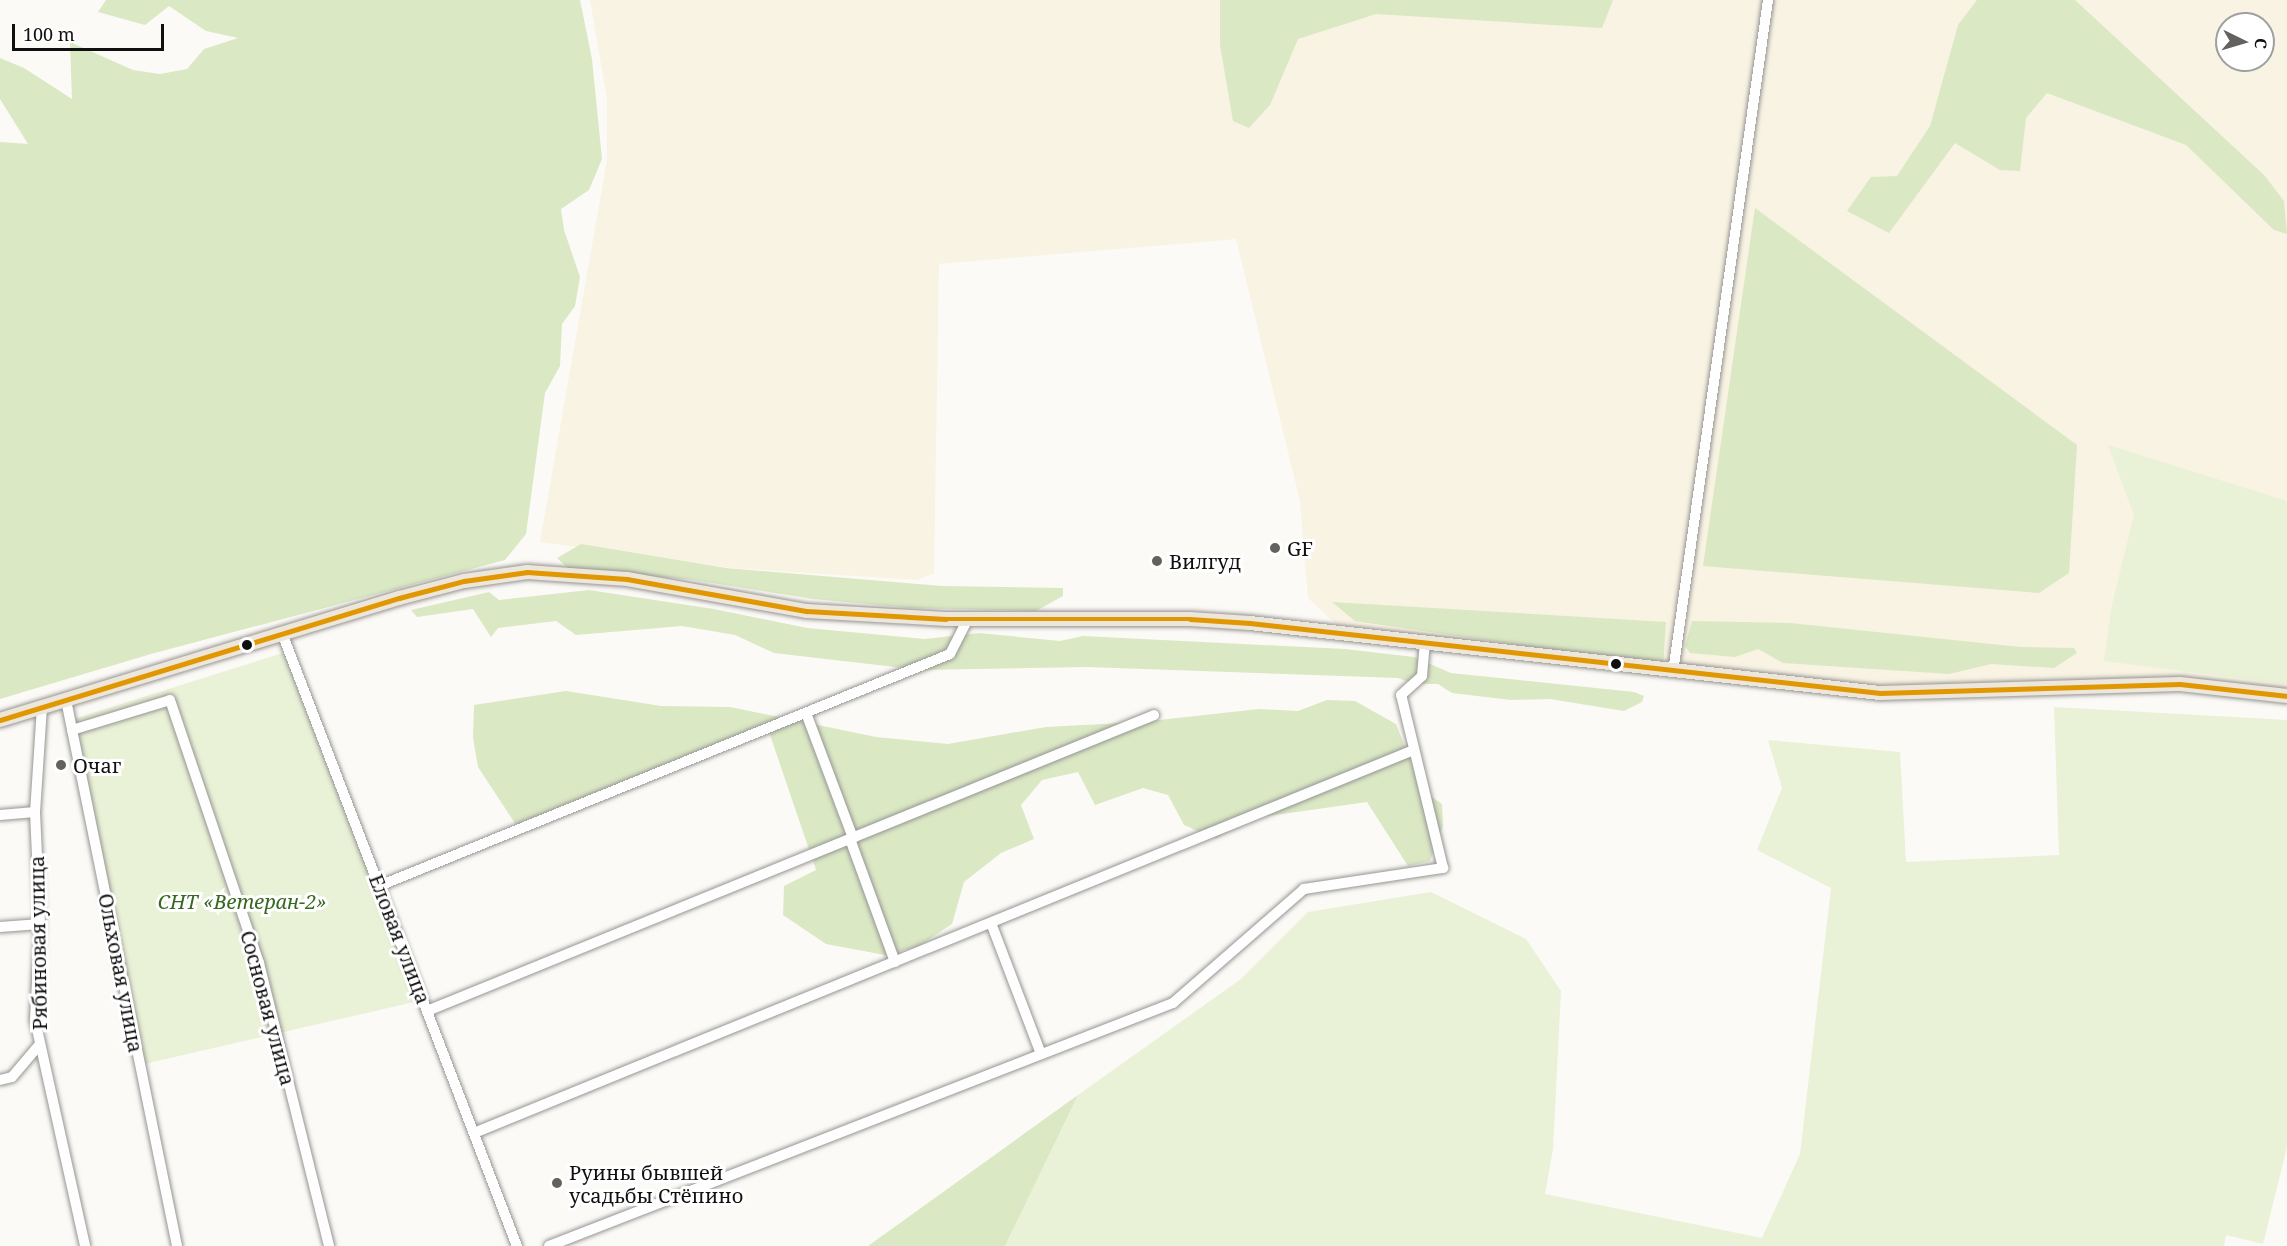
<!DOCTYPE html>
<meta charset="utf-8">
<style>
body{margin:0}
#map{position:relative;width:2287px;height:1246px;overflow:hidden;background:#fcfaf6;font-family:"Noto Serif",serif}
div>[style]{position:absolute}
.farmland>*{inset:0;background:#f8f3e3}
.green>*{inset:0;background:#e9f1d6}
.forest>*{inset:0;background:#dae8c4}
.roads{filter:drop-shadow(0 0 2px #969594) drop-shadow(0 0 2px #969594)}
.minor>*{height:10px;margin:-5px;padding:0 5px;transform-origin:5px;border-radius:5px;background:#fffefe}
.major>*{height:14px;margin:-7px;padding:0 7px;transform-origin:7px;border-radius:7px;background:#ede6db}
.bus-1>*{height:4.5px;margin:-2.25px;padding:0 2.25px;transform-origin:2.25px;border-radius:2.25px;background:#e09702}
.dots>*{width:16px;height:16px;translate:-50% -50%;box-sizing:border-box;border:3px solid #fff;border-radius:50%}
span{translate:-50% -50%;white-space:nowrap;text-align:center;line-height:1.15;-webkit-text-stroke:6px #fff;paint-order:stroke}
.poi-label{font-size:20px;color:#101010}
.left{translate:0 -50%;text-align:left}
.park-label{font-size:20px;color:#376820;font-style:italic}
.street-label{font-size:20px;color:#101010}
.north{position:absolute;left:2215px;top:12px;width:60px;height:60px;box-sizing:border-box;background:#fff;border:2px solid #9f9f9f;border-radius:50%;rotate:95deg;font-size:16px;font-weight:700;line-height:24px;text-align:center;color:#101010}
.north::after{content:'';display:block;margin:auto;width:21px;height:27px;background:#636260;clip-path:polygon(50% 0,100% 100%,50% 72%,0 100%)}
.scale{position:absolute;left:12px;top:24px;width:152px;height:27px;box-sizing:border-box;border:3px solid #101010;border-top:0;padding-left:8px;font-size:18px;line-height:21px;white-space:nowrap;color:#101010;-webkit-text-stroke:4px #fff;paint-order:stroke}
</style>
<div id="map">
<div class="farmland">
<div style="clip-path:polygon(evenodd,590px 0,2287px 0,2287px 691px,2177px 677px,1878px 686px,1668px 668px,1336px 624px,1308px 598px,1300px 501px,1236px 239px,939px 264px,934px 573px,918px 580px,732px 568px,540px 542px,607px 160px,607px 99px,590px 0,2227px 24px,2263px 24px,2263px 60px,2227px 60px,2227px 24px)"></div>
</div>
<div class="green">
<div style="clip-path:polygon(2108px 445px,2287px 501px,2287px 684px,2104px 661px,2112px 605px,2134px 515px)"></div>
<div style="clip-path:polygon(289px 651px,423px 1000px,140px 1065px,70px 720px)"></div>
<div style="clip-path:polygon(2054px 707px,2287px 720px,2287px 1147px,2263px 1244px,2226px 1235px,2224px 1246px,1005px 1246px,1078px 1095px,1241px 979px,1308px 912px,1431px 892px,1526px 939px,1561px 991px,1553px 1149px,1545px 1194px,1762px 1238px,1800px 1154px,1831px 888px,1757px 850px,1782px 788px,1768px 740px,1900px 752px,1906px 862px,2059px 855px)"></div>
</div>
<div class="forest">
<div style="clip-path:polygon(106px 0,580px 0,592px 59px,602px 159px,589px 190px,561px 209px,564px 230px,580px 277px,575px 306px,562px 324px,560px 366px,545px 393px,526px 534px,505px 560px,151px 654px,0 699px,0 142px,28px 144px,0 99px,0 58px,24px 68px,72px 99px,70px 42px,133px 70px,160px 74px,187px 69px,204px 49px,238px 38px,206px 31px,169px 6px,145px 25px,98px 12px)"></div>
<div style="clip-path:polygon(1220px 0,1613px 0,1602px 28px,1376px 14px,1298px 39px,1270px 105px,1249px 128px,1233px 121px,1220px 45px)"></div>
<div style="clip-path:polygon(1977px 0,2075px 0,2264px 175px,2284px 201px,2287px 234px,2274px 230px,2186px 145px,2047px 93px,2026px 118px,2020px 171px,2000px 170px,1955px 143px,1889px 233px,1847px 211px,1871px 177px,1897px 176px,1930px 126px,1958px 25px)"></div>
<div style="clip-path:polygon(1755px 208px,2077px 445px,2069px 573px,2039px 593px,1703px 566px)"></div>
<div style="clip-path:polygon(581px 544px,726px 568px,942px 586px,1063px 588px,1063px 596px,1036px 611px,911px 608px,813px 599px,693px 580px,568px 568px,557px 558px)"></div>
<div style="clip-path:polygon(589px 590px,714px 609px,807px 628px,925px 639px,979px 633px,1060px 641px,1083px 636px,1345px 649px,1414px 657px,1451px 673px,1634px 692px,1644px 696px,1642px 702px,1624px 711px,1550px 699px,1511px 700px,1452px 693px,1438px 684px,1414px 684px,1398px 678px,1087px 667px,921px 670px,774px 653px,735px 635px,682px 626px,576px 635px,556px 621px,498px 628px,491px 637px,473px 609px,417px 617px,411px 610px,489px 592px,499px 600px)"></div>
<div style="clip-path:polygon(1332px 602px,1666px 622px,1663px 666px,1355px 621px)"></div>
<div style="clip-path:polygon(1692px 621px,1790px 623px,2020px 647px,2074px 648px,2077px 653px,2054px 668px,1991px 664px,1949px 674px,1783px 663px,1758px 649px,1735px 657px,1690px 653px,1685px 646px)"></div>
<div style="clip-path:polygon(566px 691px,661px 706px,730px 707px,876px 737px,948px 744px,1046px 727px,1141px 722px,1259px 709px,1298px 711px,1327px 700px,1355px 701px,1396px 724px,1422px 790px,1442px 804px,1443px 826px,1430px 861px,1408px 866px,1367px 802px,1248px 819px,1216px 839px,1184px 825px,1168px 795px,1143px 788px,1095px 805px,1078px 772px,1042px 780px,1021px 805px,1034px 839px,1001px 853px,964px 882px,952px 924px,919px 946px,885px 955px,826px 944px,783px 915px,784px 886px,816px 870px,768px 729px,516px 825px,478px 767px,473px 738px,474px 705px)"></div>
<div style="clip-path:polygon(1078px 1095px,1005px 1246px,868px 1246px)"></div>
</div>
<div class="roads">
<div class="minor">
<div style="left:282px;top:633px;width:657px;rotate:69.03deg"></div>
<div style="left:1673px;top:672px;width:679px;rotate:-81.95deg"></div>
<div style="left:66px;top:700px;width:557px;rotate:78.51deg"></div>
<div style="left:42px;top:707px;width:105px;rotate:93.8deg"></div>
<div style="left:35px;top:812px;width:112px;rotate:87.4deg"></div>
<div style="left:40px;top:924px;width:96px;rotate:93deg"></div>
<div style="left:35px;top:1020px;width:231px;rotate:77.5deg"></div>
<div style="left:806px;top:713px;width:134px;rotate:69.4deg"></div>
<div style="left:72px;top:730px;width:102px;rotate:-17deg"></div>
<div style="left:170px;top:700px;width:278px;rotate:71.3deg"></div>
<div style="left:259px;top:963px;width:292px;rotate:76.1deg"></div>
<div style="left:0;top:815px;width:35px;rotate:-5deg"></div>
<div style="left:850px;top:839px;width:131px;rotate:69.9deg"></div>
<div style="left:379px;top:886px;width:616px;rotate:-22.11deg"></div>
<div style="left:950px;top:654px;width:39px;rotate:-63deg"></div>
<div style="left:991px;top:923px;width:140px;rotate:69.1deg"></div>
<div style="left:0;top:927px;width:40px;rotate:-4.3deg"></div>
<div style="left:427px;top:1011px;width:785px;rotate:-22.15deg"></div>
<div style="left:0;top:1080px;width:12px;rotate:-14deg"></div>
<div style="left:12px;top:1077px;width:43px;rotate:-49.7deg"></div>
<div style="left:474px;top:1133px;width:1015px;rotate:-22.17deg"></div>
<div style="left:549px;top:1246px;width:670px;rotate:-21.28deg"></div>
<div style="left:1173px;top:1003px;width:174px;rotate:-41deg"></div>
<div style="left:1304px;top:889px;width:141px;rotate:-8.6deg"></div>
<div style="left:1443px;top:868px;width:178px;rotate:-103.6deg"></div>
<div style="left:1401px;top:695px;width:28px;rotate:-42deg"></div>
<div style="left:1422px;top:676px;width:34px;rotate:-85deg"></div>
</div>
<div class="major">
<div style="left:0;top:720px;width:417px;rotate:-17deg"></div>
<div style="left:399px;top:598px;width:67px;rotate:-14.7deg"></div>
<div style="left:464px;top:581px;width:64px;rotate:-8.1deg"></div>
<div style="left:527px;top:572px;width:100px;rotate:4deg"></div>
<div style="left:627px;top:579px;width:183px;rotate:10.1deg"></div>
<div style="left:807px;top:611px;width:139px;rotate:3.3deg"></div>
<div style="left:946px;top:619px;width:244px"></div>
<div style="left:1190px;top:619px;width:60px;rotate:3.8deg"></div>
<div style="left:1250px;top:623px;width:634px;rotate:6.34deg"></div>
<div style="left:1880px;top:693px;width:300px;rotate:-1.7deg"></div>
<div style="left:2180px;top:684px;width:108px;rotate:6.4deg"></div>
</div>
</div>
<div class="bus-1">
<div style="left:0;top:720px;width:417px;rotate:-17deg"></div>
<div style="left:399px;top:598px;width:67px;rotate:-14.7deg"></div>
<div style="left:464px;top:581px;width:64px;rotate:-8.1deg"></div>
<div style="left:527px;top:572px;width:100px;rotate:4deg"></div>
<div style="left:627px;top:579px;width:183px;rotate:10.1deg"></div>
<div style="left:807px;top:611px;width:139px;rotate:3.3deg"></div>
<div style="left:946px;top:619px;width:244px"></div>
<div style="left:1190px;top:619px;width:60px;rotate:3.8deg"></div>
<div style="left:1250px;top:623px;width:634px;rotate:6.34deg"></div>
<div style="left:1880px;top:693px;width:300px;rotate:-1.7deg"></div>
<div style="left:2180px;top:684px;width:108px;rotate:6.4deg"></div>
</div>
<div class="dots">
<div style="left:1275px;top:548px;background:#636260"></div>
<div style="left:1157px;top:561px;background:#636260"></div>
<div style="left:247px;top:645px;background:#101010"></div>
<div style="left:1616px;top:664px;background:#101010"></div>
<div style="left:61px;top:765px;background:#636260"></div>
<div style="left:557px;top:1183px;background:#636260"></div>
</div>
<div class="poi-label">
<span class="left" style="left:1287px;top:548px">GF</span>
<span class="left" style="left:1169px;top:561px">Вилгуд</span>
<span class="left" style="left:73px;top:765px">Очаг</span>
<span class="left" style="left:569px;top:1184px">Руины бывшей<br>усадьбы Стёпино</span>
</div>
<div class="park-label">
<span style="left:242px;top:901px">СНТ «Ветеран-2»</span>
</div>
<div class="street-label">
<span style="left:400px;top:939px;rotate:69deg">Еловая улица</span>
<span style="left:38px;top:943px;rotate:-91deg">Рябиновая улица</span>
<span style="left:121px;top:973px;rotate:79deg">Ольховая улица</span>
<span style="left:268px;top:1008px;rotate:75deg">Сосновая улица</span>
</div>
<div class="north">С</div>
<div class="scale">100 m</div>
</div>
